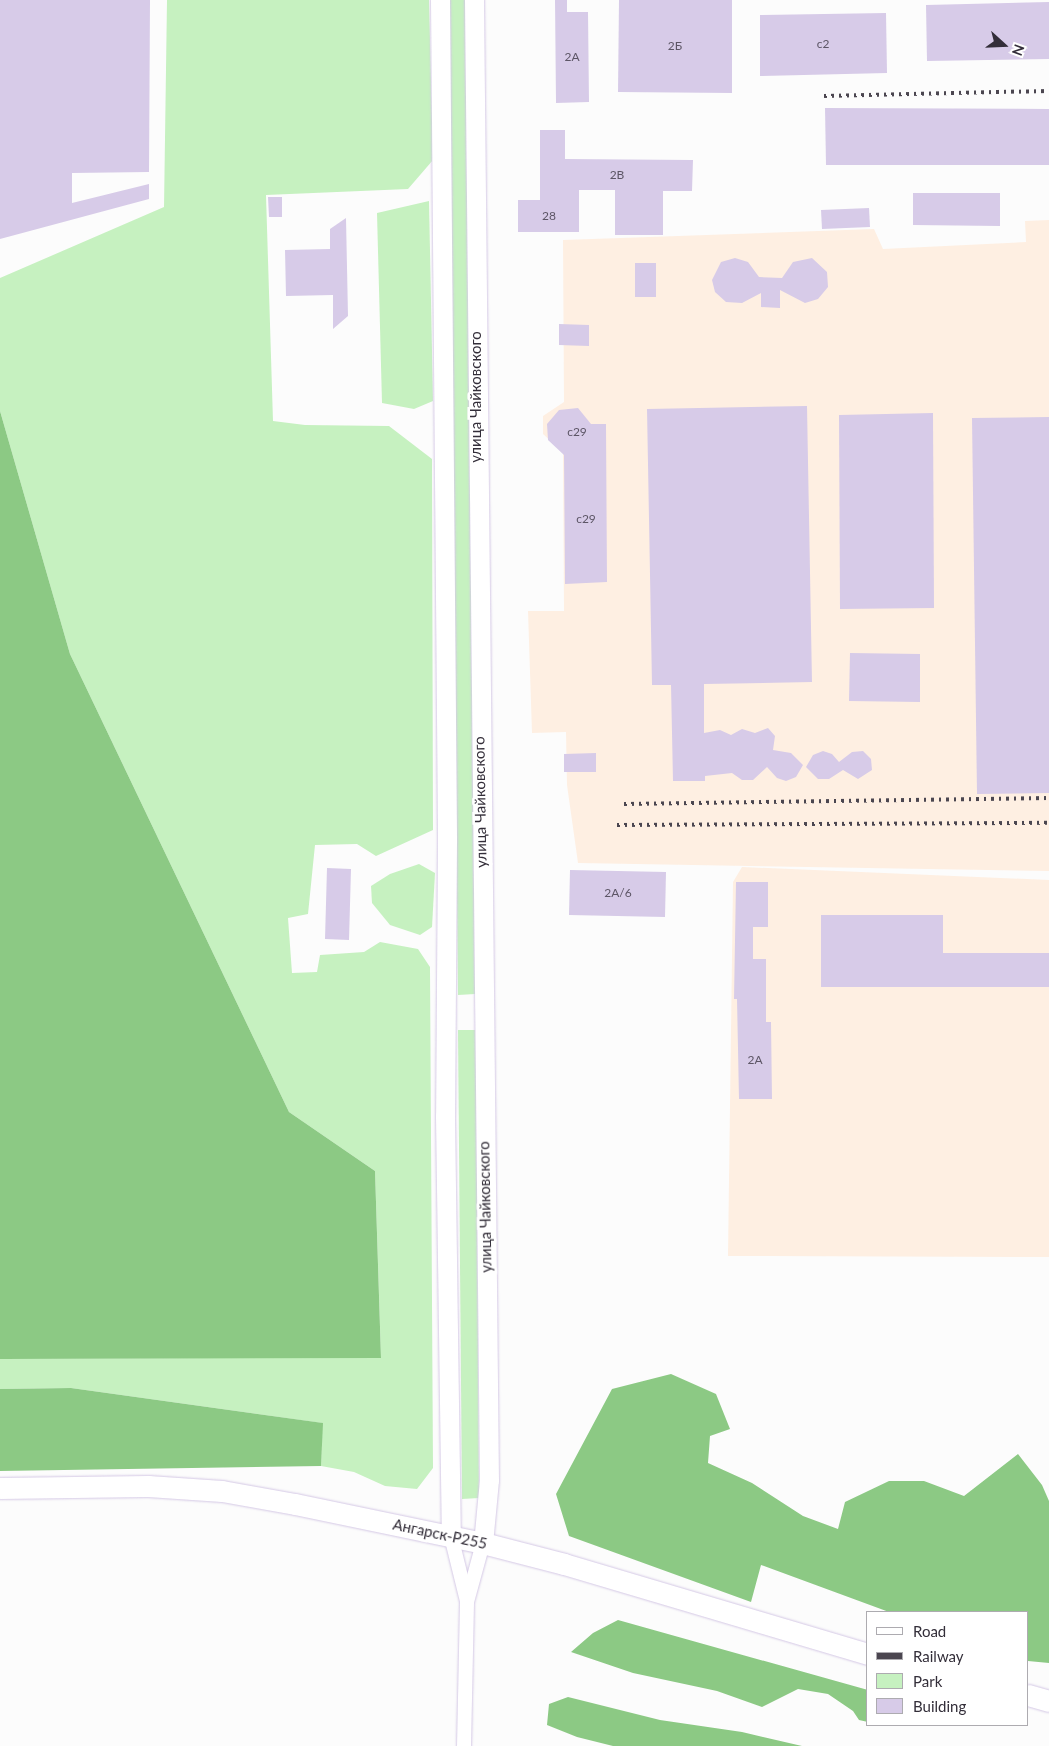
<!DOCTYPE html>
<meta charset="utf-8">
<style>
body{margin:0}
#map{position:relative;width:1049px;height:1746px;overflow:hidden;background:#fcfcfc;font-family:Lato,sans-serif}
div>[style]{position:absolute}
.industrial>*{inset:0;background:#feefe2}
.green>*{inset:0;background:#c6f1c0}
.forest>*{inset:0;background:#8cc984}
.building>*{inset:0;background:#d7cbe8}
.roads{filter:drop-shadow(0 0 1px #d4c8e5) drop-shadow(0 0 1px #d4c8e5)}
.street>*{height:14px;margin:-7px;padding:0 7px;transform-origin:7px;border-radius:7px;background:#fff}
.secondary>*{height:19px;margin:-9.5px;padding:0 9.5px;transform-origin:9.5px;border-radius:9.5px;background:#fff}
.primary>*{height:21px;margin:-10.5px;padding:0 10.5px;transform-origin:10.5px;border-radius:10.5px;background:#fff}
.rail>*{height:4px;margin-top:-2px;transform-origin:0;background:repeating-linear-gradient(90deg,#4b4650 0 2.5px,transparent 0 7.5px)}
span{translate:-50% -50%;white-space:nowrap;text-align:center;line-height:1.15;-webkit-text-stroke:5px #fff;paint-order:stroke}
.number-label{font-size:12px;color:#5c5565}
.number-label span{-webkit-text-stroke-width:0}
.street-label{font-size:15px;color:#332e39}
.legend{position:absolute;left:866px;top:1611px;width:162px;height:115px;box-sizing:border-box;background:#fff;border:1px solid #adabb0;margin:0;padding:6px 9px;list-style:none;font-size:15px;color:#332e39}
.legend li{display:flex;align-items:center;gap:10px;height:25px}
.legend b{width:25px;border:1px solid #adabb0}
.north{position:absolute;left:979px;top:20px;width:50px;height:50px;-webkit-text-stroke:4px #fff;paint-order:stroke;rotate:110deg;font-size:14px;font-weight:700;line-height:20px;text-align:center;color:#332e39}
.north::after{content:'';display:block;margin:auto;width:18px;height:22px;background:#332e39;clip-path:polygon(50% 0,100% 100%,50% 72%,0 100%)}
</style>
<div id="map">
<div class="industrial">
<div style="clip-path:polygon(1049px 220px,1049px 871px,578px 863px,567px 785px,566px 732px,532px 733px,528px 611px,564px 611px,563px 452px,543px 434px,543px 416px,564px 402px,563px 240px,874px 229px,883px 249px,1026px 242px,1025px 221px)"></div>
<div style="clip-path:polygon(742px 867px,1049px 880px,1049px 1257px,728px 1256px,733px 882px)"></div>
</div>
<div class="green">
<div style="clip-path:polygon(167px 0,429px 0,433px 160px,408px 189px,266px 195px,273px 421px,305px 425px,389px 426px,432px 459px,433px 830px,376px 856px,357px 844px,315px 845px,308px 914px,288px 918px,292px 973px,317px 972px,320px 955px,364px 952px,380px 942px,418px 949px,430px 967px,433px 1468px,417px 1489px,385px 1486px,354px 1472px,321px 1466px,322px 1423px,71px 1388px,0 1389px,0 1359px,381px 1357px,375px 1171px,289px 1112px,70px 654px,0 411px,0 278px,164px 207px)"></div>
<div style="clip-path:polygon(448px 0,465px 0,475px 994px,458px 995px)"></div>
<div style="clip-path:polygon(429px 201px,433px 401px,414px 409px,382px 403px,377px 213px)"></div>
<div style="clip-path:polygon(419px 864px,435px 873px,432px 927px,420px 935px,390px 925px,372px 903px,371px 886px,390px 874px)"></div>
<div style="clip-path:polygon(458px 1030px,476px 1030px,479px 1498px,462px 1499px)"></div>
</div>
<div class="forest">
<div style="clip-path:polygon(0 411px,70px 654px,289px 1112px,375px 1171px,381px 1358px,0 1359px)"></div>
<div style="clip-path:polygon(671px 1374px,716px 1394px,730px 1429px,710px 1436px,708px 1463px,752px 1483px,803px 1516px,838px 1529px,845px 1502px,889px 1481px,924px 1481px,964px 1496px,1018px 1454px,1042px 1485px,1049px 1501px,1049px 1663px,1028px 1661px,1028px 1612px,889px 1612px,761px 1565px,751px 1602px,569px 1536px,556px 1494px,612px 1389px)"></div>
<div style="clip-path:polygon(71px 1388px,323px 1423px,321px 1466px,0 1471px,0 1389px)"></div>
<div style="clip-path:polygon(618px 1620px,868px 1690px,868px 1722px,859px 1720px,853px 1711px,828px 1694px,798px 1689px,762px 1707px,717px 1691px,633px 1673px,571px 1652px,593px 1633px)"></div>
<div style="clip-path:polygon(568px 1697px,660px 1720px,742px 1732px,802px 1746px,613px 1746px,577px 1737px,547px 1725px,549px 1704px)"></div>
</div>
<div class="building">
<div style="clip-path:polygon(0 0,150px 0,149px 172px,72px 173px,72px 203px,149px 184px,149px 199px,0 239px)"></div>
<div style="clip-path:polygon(555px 0,567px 0,567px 12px,588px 12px,589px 102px,556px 103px)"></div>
<div style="clip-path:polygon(619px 0,732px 0,732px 93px,618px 92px)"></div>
<div style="clip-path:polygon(1049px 2px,1049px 59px,927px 61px,926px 5px)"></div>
<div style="clip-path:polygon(886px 13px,887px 73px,760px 76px,760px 15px)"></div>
<div style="clip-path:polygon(825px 108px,1049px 109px,1049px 165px,826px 165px)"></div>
<div style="clip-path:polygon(540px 130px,565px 130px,565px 159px,693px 160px,692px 191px,663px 191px,663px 235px,615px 235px,615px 190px,579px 190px,579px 232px,518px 232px,518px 200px,540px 200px)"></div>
<div style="clip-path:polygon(913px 193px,1000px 193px,1000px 226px,913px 225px)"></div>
<div style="clip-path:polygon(268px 197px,282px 197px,282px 217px,269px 217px)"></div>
<div style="clip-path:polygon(869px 208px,870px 227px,822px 229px,821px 210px)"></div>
<div style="clip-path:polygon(346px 218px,348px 316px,333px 329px,333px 295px,286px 296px,285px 250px,330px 249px,330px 229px)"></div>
<div style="clip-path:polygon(735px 258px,748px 262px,759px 277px,782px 278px,793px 262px,812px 258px,827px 272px,828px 287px,818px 299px,805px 303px,780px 290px,780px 308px,761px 307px,761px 293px,742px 303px,726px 302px,715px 292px,712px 280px,721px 262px)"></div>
<div style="clip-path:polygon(635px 263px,656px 263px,656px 297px,635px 297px)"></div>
<div style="clip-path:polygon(559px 324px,589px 325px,589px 346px,559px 345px)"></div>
<div style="clip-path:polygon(807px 406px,812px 682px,704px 684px,704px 733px,720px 730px,731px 735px,742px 729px,755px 733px,768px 728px,775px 736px,773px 750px,791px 753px,803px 765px,796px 777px,786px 781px,777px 778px,767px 767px,753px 780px,742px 780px,732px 773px,705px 776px,705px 781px,673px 781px,671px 685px,652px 685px,647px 409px)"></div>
<div style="clip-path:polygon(578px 408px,591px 424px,606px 424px,607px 582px,565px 584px,564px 455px,548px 440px,547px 424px,559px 410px)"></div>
<div style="clip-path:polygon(933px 413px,934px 608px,840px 609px,839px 415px)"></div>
<div style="clip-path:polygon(1049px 417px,1049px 793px,977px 794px,972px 418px)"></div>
<div style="clip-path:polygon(850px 653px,920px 654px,920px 702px,849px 701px)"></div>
<div style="clip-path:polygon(823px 751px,832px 754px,839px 762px,852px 752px,863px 751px,871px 759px,872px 770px,858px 779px,843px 770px,829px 779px,818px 779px,806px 767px,813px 755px)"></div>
<div style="clip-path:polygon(596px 753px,596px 772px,564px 772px,564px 754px)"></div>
<div style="clip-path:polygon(327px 868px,351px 869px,349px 940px,325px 939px)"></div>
<div style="clip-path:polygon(570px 870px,666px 872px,665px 917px,569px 915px)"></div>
<div style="clip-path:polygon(736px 882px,768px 882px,768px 927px,753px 927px,753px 959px,766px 959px,766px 1022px,771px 1022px,772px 1099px,739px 1099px,737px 999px,734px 999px)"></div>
<div style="clip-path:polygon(821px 915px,943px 915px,943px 953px,1049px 953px,1049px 987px,821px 987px)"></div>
</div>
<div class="roads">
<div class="street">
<div style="left:451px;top:1536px;width:67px;rotate:76.2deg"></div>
<div style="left:464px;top:1746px;width:144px;rotate:-88.8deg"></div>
<div style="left:467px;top:1602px;width:61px;rotate:-74.8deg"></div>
</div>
<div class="secondary">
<div style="left:440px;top:0;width:840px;rotate:89.52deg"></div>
<div style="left:447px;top:840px;width:276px;rotate:90.4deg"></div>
<div style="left:445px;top:1116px;width:420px;rotate:89.2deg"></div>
<div style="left:474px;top:0;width:1480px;rotate:89.42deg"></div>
<div style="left:489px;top:1480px;width:63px;rotate:95.4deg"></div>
</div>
<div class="primary">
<div style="left:0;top:1488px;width:148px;rotate:-0.8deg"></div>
<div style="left:148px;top:1486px;width:74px;rotate:3.9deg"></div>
<div style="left:222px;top:1491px;width:74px;rotate:10.1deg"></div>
<div style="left:295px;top:1504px;width:192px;rotate:11.7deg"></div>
<div style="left:483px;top:1543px;width:84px;rotate:14.5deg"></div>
<div style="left:564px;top:1564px;width:317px;rotate:16.5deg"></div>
<div style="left:1028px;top:1695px;width:22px;rotate:16deg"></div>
</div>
</div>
<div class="rail">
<div style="left:824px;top:96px;width:225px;rotate:-1.3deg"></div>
<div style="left:624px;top:804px;width:425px;rotate:-0.8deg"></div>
<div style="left:617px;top:825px;width:432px;rotate:-0.3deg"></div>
</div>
<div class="number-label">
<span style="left:823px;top:44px">с2</span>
<span style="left:675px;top:46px">2Б</span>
<span style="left:572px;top:57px">2А</span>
<span style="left:617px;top:175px">2В</span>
<span style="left:549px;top:216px">28</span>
<span style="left:577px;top:432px">с29</span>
<span style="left:586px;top:519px">с29</span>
<span style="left:618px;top:893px">2А/6</span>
<span style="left:755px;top:1060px">2А</span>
</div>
<div class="street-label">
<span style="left:476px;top:397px;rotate:-90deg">улица Чайковского</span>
<span style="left:480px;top:802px;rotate:-91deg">улица Чайковского</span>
<span style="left:485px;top:1207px;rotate:-91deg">улица Чайковского</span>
<span style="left:440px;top:1534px;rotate:12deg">Ангарск-Р255</span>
</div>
<ul class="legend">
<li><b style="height:6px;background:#fff"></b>Road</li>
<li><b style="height:6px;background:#4b4650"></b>Railway</li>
<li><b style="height:14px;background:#c6f1c0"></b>Park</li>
<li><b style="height:14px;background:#d7cbe8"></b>Building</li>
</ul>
<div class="north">N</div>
</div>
